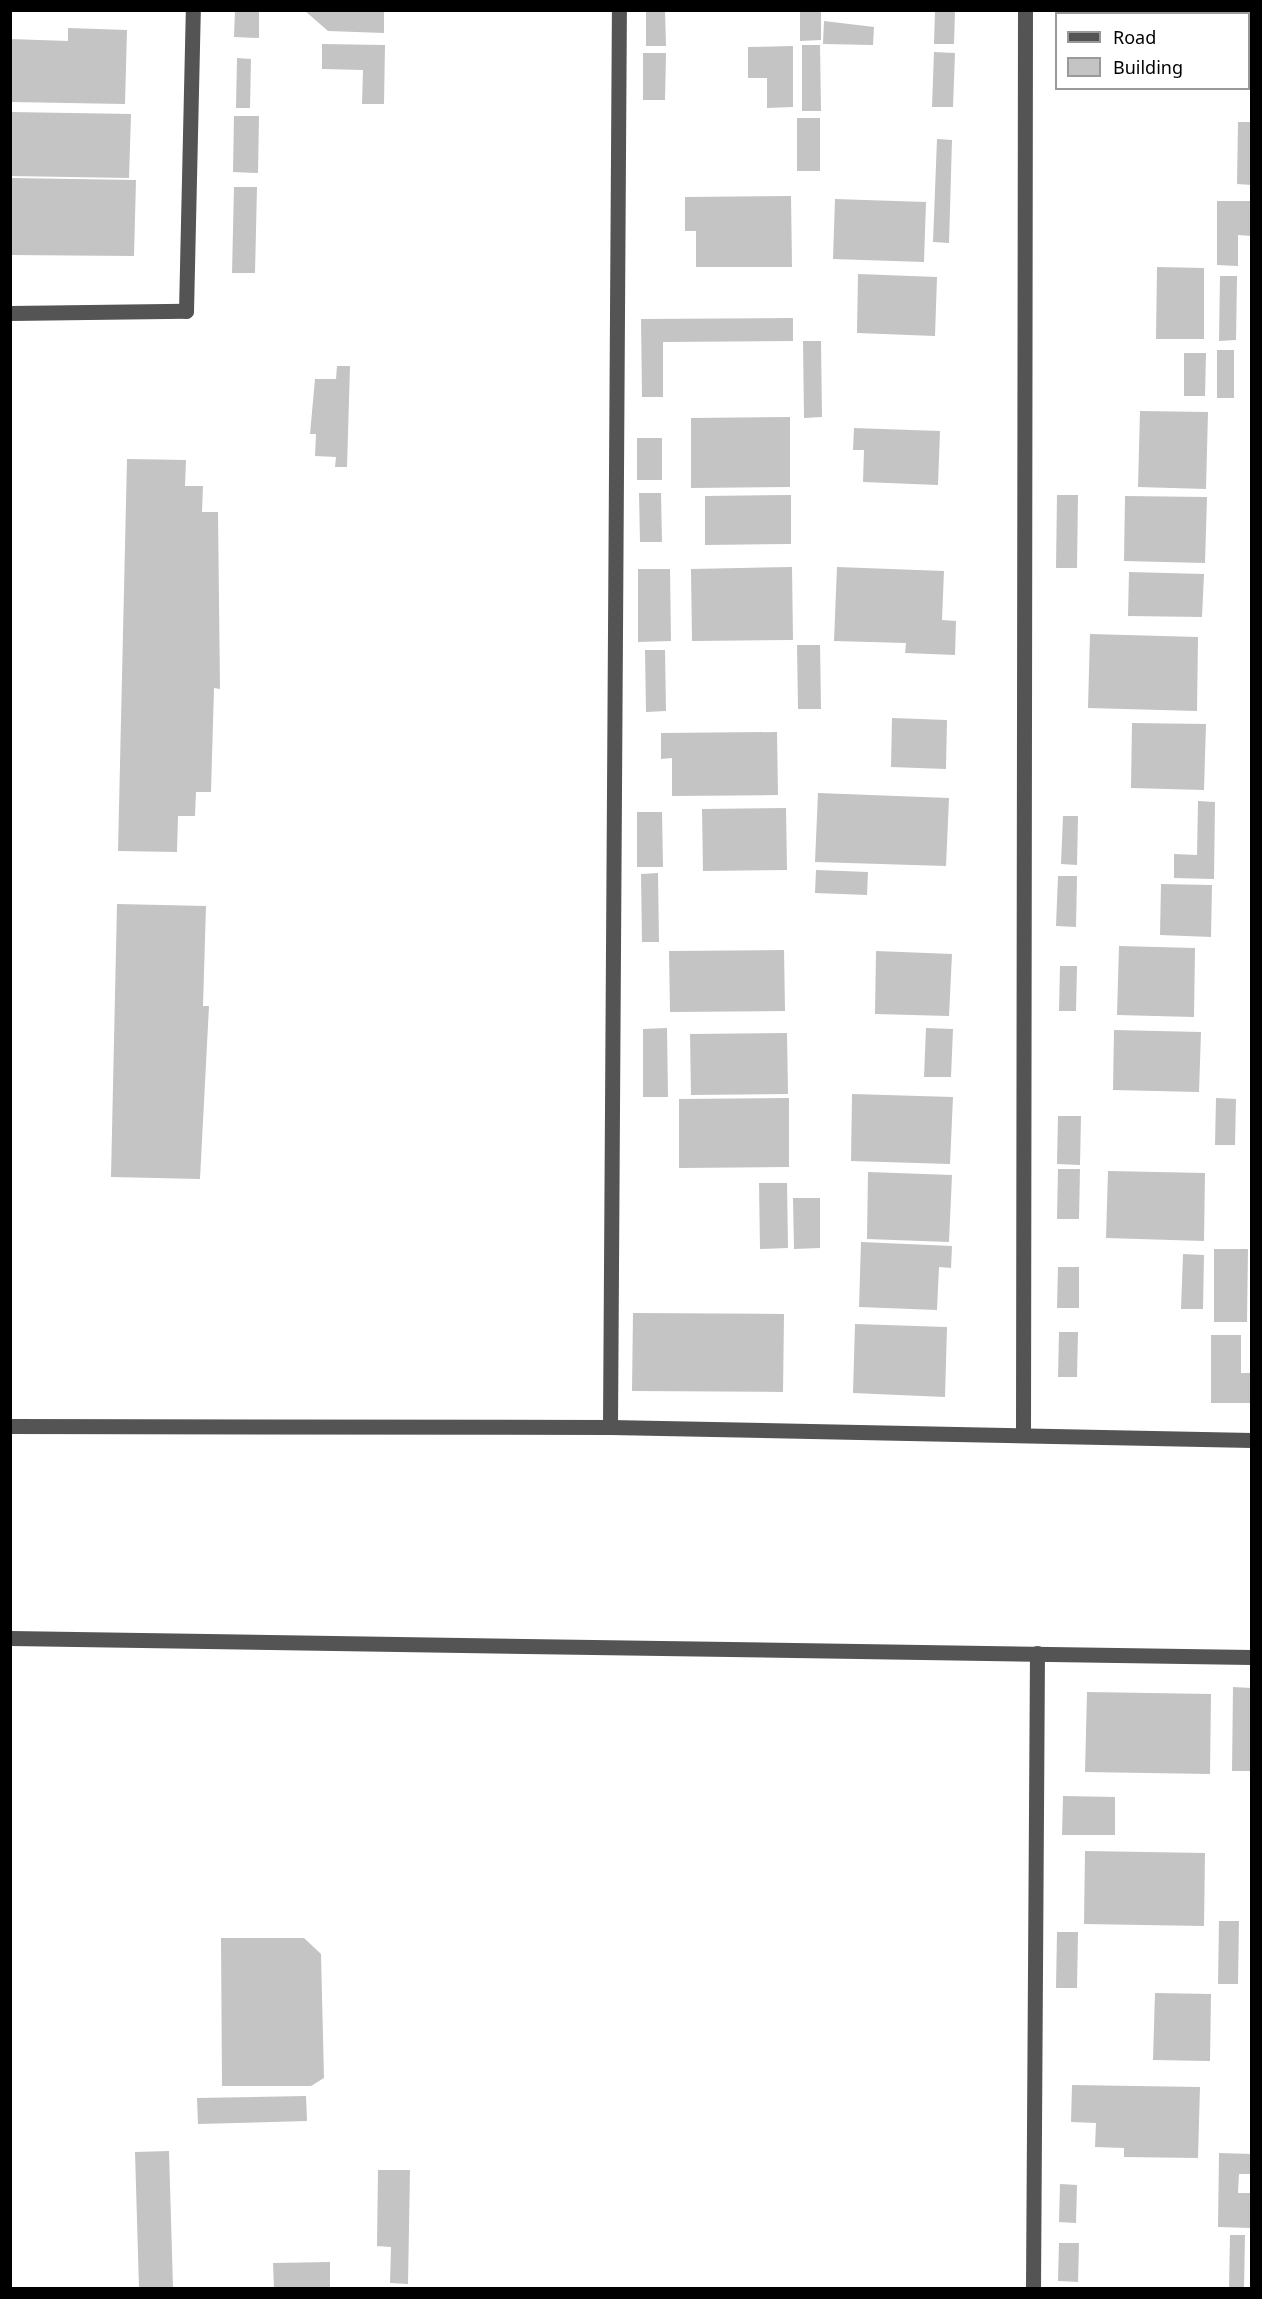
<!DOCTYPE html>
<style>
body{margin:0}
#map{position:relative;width:1262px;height:2299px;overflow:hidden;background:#fff;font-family:"Noto Sans",sans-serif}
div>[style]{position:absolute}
.building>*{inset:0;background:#c4c4c4}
.minor>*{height:15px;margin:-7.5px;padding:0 7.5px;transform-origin:7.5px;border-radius:7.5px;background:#545454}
span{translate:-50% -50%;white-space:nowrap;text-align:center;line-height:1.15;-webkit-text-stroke:4.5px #fff;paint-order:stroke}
.frame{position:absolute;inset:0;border:12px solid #000;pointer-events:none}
.legend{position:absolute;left:1055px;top:12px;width:195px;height:78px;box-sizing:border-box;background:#fff;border:2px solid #999;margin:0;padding:8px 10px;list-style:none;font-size:18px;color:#000}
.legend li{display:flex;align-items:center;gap:12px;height:30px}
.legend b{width:30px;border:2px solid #999}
</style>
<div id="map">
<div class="building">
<div style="clip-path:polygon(235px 10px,259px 10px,259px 38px,234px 37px)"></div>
<div style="clip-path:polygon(304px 10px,384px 10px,384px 33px,328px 31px)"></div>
<div style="clip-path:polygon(646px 10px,665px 10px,666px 46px,646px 46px)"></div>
<div style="clip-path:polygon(800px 10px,821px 10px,821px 40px,800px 41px)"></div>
<div style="clip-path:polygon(935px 10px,955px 10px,954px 44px,934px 44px)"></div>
<div style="clip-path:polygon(1234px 10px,1252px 10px,1252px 41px,1248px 14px)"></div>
<div style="clip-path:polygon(824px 21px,874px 27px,873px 45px,823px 44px)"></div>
<div style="clip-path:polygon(68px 28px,127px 30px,125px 104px,10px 102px,10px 39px,68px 41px)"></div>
<div style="clip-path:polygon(322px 44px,385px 45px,384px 104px,362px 104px,363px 70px,322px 69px)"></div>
<div style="clip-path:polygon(802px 45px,820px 45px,821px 111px,802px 111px)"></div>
<div style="clip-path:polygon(793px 46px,793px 107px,767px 108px,767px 78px,748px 78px,748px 47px)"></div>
<div style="clip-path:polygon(934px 52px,955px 53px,953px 107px,932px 107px)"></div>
<div style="clip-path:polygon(643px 53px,666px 53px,665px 100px,643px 100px)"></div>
<div style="clip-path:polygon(237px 58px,251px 59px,250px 108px,236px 108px)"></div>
<div style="clip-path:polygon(10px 112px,131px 114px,129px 178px,10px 176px)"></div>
<div style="clip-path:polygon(234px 116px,259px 116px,258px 173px,233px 172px)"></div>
<div style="clip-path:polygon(797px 118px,820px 118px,820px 171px,797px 171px)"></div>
<div style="clip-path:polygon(1238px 122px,1252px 122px,1252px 185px,1237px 184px)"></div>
<div style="clip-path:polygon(937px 139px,952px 140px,949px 243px,933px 242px)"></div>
<div style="clip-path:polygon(10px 178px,136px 180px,134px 256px,10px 255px)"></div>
<div style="clip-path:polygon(234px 187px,257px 187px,255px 273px,232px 273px)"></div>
<div style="clip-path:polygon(791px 196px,792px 267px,696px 267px,696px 231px,685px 231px,685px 197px)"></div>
<div style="clip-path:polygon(835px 199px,926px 202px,924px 262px,833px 259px)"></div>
<div style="clip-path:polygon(1217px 201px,1252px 201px,1252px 236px,1238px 235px,1238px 266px,1217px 265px)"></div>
<div style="clip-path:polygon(1157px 267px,1204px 268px,1204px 339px,1156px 339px)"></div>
<div style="clip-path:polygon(858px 274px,937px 277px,935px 336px,857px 333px)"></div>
<div style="clip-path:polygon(1220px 276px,1237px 276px,1236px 340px,1219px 341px)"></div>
<div style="clip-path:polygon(793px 318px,793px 341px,663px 342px,663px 397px,642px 397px,641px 319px)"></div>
<div style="clip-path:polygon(803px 341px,821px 341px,822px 417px,804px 418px)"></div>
<div style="clip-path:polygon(1217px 350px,1234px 350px,1234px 398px,1217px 398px)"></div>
<div style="clip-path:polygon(1184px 353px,1206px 353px,1205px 396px,1184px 396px)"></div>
<div style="clip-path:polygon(337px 366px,350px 366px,347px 467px,335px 467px,336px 457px,315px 456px,316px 434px,310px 434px,315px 379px,336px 379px)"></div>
<div style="clip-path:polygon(1140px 411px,1208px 412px,1206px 489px,1138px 487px)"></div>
<div style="clip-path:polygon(790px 417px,790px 487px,691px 488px,691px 418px)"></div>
<div style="clip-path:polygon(854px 428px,940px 431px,938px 485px,863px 482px,864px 450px,853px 450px)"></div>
<div style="clip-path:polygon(637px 438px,662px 438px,662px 480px,637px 480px)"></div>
<div style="clip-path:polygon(127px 459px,186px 460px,185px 486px,203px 486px,202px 512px,218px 512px,220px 689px,214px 688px,211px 792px,196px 792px,195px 816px,178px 816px,177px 852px,118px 851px)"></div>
<div style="clip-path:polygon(639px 493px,661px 493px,662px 542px,640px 542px)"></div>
<div style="clip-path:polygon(791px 495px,791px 544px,705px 545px,705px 496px)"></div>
<div style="clip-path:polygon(1057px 495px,1078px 495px,1077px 568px,1056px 568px)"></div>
<div style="clip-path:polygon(1125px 496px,1207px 497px,1205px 563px,1124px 561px)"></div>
<div style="clip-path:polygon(792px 567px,793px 640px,692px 641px,691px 569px)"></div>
<div style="clip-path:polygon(837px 567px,944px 571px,942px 620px,956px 621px,955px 655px,905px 653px,906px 643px,834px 641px)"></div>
<div style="clip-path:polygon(638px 569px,670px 569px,671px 641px,638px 642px)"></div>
<div style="clip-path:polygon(1129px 572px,1204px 574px,1202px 617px,1128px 616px)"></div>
<div style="clip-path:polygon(1090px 634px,1198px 637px,1197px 711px,1088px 708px)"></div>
<div style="clip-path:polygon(797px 645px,820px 645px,821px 709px,798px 709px)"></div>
<div style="clip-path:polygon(645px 650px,665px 650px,666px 711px,646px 712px)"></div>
<div style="clip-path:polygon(892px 718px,947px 720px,946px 769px,891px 767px)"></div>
<div style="clip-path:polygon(1132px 723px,1206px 724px,1204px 790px,1131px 788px)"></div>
<div style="clip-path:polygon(777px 732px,778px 795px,672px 796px,672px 758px,661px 759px,661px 733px)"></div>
<div style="clip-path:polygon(818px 793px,949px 798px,946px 866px,815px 862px)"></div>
<div style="clip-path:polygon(1198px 801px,1215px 802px,1214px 879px,1174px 878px,1174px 854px,1197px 855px)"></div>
<div style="clip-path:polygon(786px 808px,787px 870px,703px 871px,702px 809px)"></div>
<div style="clip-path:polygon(637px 812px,662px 812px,663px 867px,637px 867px)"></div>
<div style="clip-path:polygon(1063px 816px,1078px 816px,1077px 865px,1061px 864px)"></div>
<div style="clip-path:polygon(816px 870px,868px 872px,867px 895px,815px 893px)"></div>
<div style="clip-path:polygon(658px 873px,659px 942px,642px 942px,641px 874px)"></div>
<div style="clip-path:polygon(1058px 876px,1077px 876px,1076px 927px,1056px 926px)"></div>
<div style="clip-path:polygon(1161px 884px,1212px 885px,1211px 937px,1160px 935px)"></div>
<div style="clip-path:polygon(117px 904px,206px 906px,203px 1006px,209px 1006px,200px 1179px,111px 1177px)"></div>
<div style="clip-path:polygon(1119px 946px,1195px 948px,1194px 1017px,1117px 1015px)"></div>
<div style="clip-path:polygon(784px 950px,785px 1011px,670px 1012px,669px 951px)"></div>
<div style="clip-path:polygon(876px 951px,952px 954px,949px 1016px,875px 1014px)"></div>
<div style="clip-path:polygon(1060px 966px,1077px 966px,1076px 1011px,1059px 1011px)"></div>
<div style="clip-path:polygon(667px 1028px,668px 1097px,643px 1097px,643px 1029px)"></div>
<div style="clip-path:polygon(926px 1028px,953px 1029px,951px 1077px,924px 1077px)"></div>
<div style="clip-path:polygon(1114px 1030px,1201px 1032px,1199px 1092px,1113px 1090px)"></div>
<div style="clip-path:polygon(787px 1033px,788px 1094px,691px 1095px,690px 1034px)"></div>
<div style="clip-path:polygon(852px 1094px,953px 1097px,950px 1164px,851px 1161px)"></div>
<div style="clip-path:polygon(789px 1098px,789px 1167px,679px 1168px,679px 1099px)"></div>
<div style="clip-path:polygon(1216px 1098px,1236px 1099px,1235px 1145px,1215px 1145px)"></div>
<div style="clip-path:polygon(1058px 1116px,1081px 1116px,1080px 1165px,1057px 1164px)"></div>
<div style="clip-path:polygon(1058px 1169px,1080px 1169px,1079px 1219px,1057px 1219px)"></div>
<div style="clip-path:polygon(1108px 1171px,1205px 1173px,1204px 1241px,1106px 1238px)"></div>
<div style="clip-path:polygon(868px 1172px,952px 1175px,949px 1242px,867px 1239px)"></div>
<div style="clip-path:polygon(759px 1183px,787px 1183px,788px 1248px,760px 1249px)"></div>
<div style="clip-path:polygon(793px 1198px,820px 1198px,820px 1248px,794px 1249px)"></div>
<div style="clip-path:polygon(861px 1242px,952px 1246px,951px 1268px,939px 1267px,937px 1310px,859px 1307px)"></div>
<div style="clip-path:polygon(1214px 1249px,1248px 1249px,1247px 1322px,1214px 1322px)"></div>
<div style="clip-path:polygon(1183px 1254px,1204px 1255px,1203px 1309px,1181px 1309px)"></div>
<div style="clip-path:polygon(1058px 1267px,1079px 1267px,1079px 1308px,1057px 1308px)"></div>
<div style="clip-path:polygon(633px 1313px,784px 1314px,783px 1392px,632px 1391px)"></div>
<div style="clip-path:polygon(855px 1324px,947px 1327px,945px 1397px,853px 1393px)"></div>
<div style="clip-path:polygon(1059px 1332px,1078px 1332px,1077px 1377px,1058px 1377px)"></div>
<div style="clip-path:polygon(1211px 1335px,1241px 1335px,1241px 1373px,1252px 1373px,1252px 1403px,1211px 1403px)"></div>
<div style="clip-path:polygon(1233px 1687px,1252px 1688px,1252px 1771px,1232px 1771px)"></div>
<div style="clip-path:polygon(1087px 1692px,1211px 1694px,1210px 1774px,1085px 1772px)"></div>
<div style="clip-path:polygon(1063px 1796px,1115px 1797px,1115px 1835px,1062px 1835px)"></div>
<div style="clip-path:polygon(1085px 1851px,1205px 1853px,1204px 1926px,1084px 1924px)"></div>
<div style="clip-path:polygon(1219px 1921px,1239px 1921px,1238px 1984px,1218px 1984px)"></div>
<div style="clip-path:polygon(1057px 1932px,1078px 1932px,1077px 1988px,1056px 1988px)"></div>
<div style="clip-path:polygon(221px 1938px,304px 1938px,321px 1954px,324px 2078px,311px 2086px,222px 2086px)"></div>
<div style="clip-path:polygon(1155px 1993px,1211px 1994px,1210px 2061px,1153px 2060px)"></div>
<div style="clip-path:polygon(1072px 2085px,1200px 2087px,1198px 2158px,1124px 2157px,1124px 2148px,1095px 2147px,1096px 2123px,1071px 2122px)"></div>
<div style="clip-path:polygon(306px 2096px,307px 2121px,198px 2124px,197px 2098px)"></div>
<div style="clip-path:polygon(169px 2151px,173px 2288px,139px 2288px,135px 2152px)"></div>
<div style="clip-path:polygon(1219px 2153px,1252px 2154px,1252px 2174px,1239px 2174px,1238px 2193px,1251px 2193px,1250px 2228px,1218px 2227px)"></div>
<div style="clip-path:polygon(378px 2170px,410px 2170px,408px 2284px,390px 2283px,391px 2247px,377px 2246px)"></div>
<div style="clip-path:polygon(1060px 2184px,1077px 2185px,1076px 2223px,1059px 2222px)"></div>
<div style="clip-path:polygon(1230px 2235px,1245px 2235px,1244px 2288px,1229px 2288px)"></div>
<div style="clip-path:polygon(1059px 2243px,1079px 2243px,1078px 2282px,1058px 2281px)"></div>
<div style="clip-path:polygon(330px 2262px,330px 2288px,274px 2288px,273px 2263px)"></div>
</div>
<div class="minor">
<div style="left:10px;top:313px;width:176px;rotate:-0.7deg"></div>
<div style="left:186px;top:311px;width:301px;rotate:-88.7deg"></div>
<div style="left:10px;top:1426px;width:600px;rotate:0.1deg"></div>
<div style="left:610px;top:1427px;width:642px;rotate:1.16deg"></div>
<div style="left:610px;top:1427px;width:1417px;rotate:-89.64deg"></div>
<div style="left:1023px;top:1435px;width:1425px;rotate:-89.92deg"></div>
<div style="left:10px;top:1638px;width:1242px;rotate:0.88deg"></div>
<div style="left:1033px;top:2288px;width:635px;rotate:-89.64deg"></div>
</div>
<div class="frame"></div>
<ul class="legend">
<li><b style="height:8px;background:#545454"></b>Road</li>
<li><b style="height:16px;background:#c4c4c4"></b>Building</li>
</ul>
</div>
